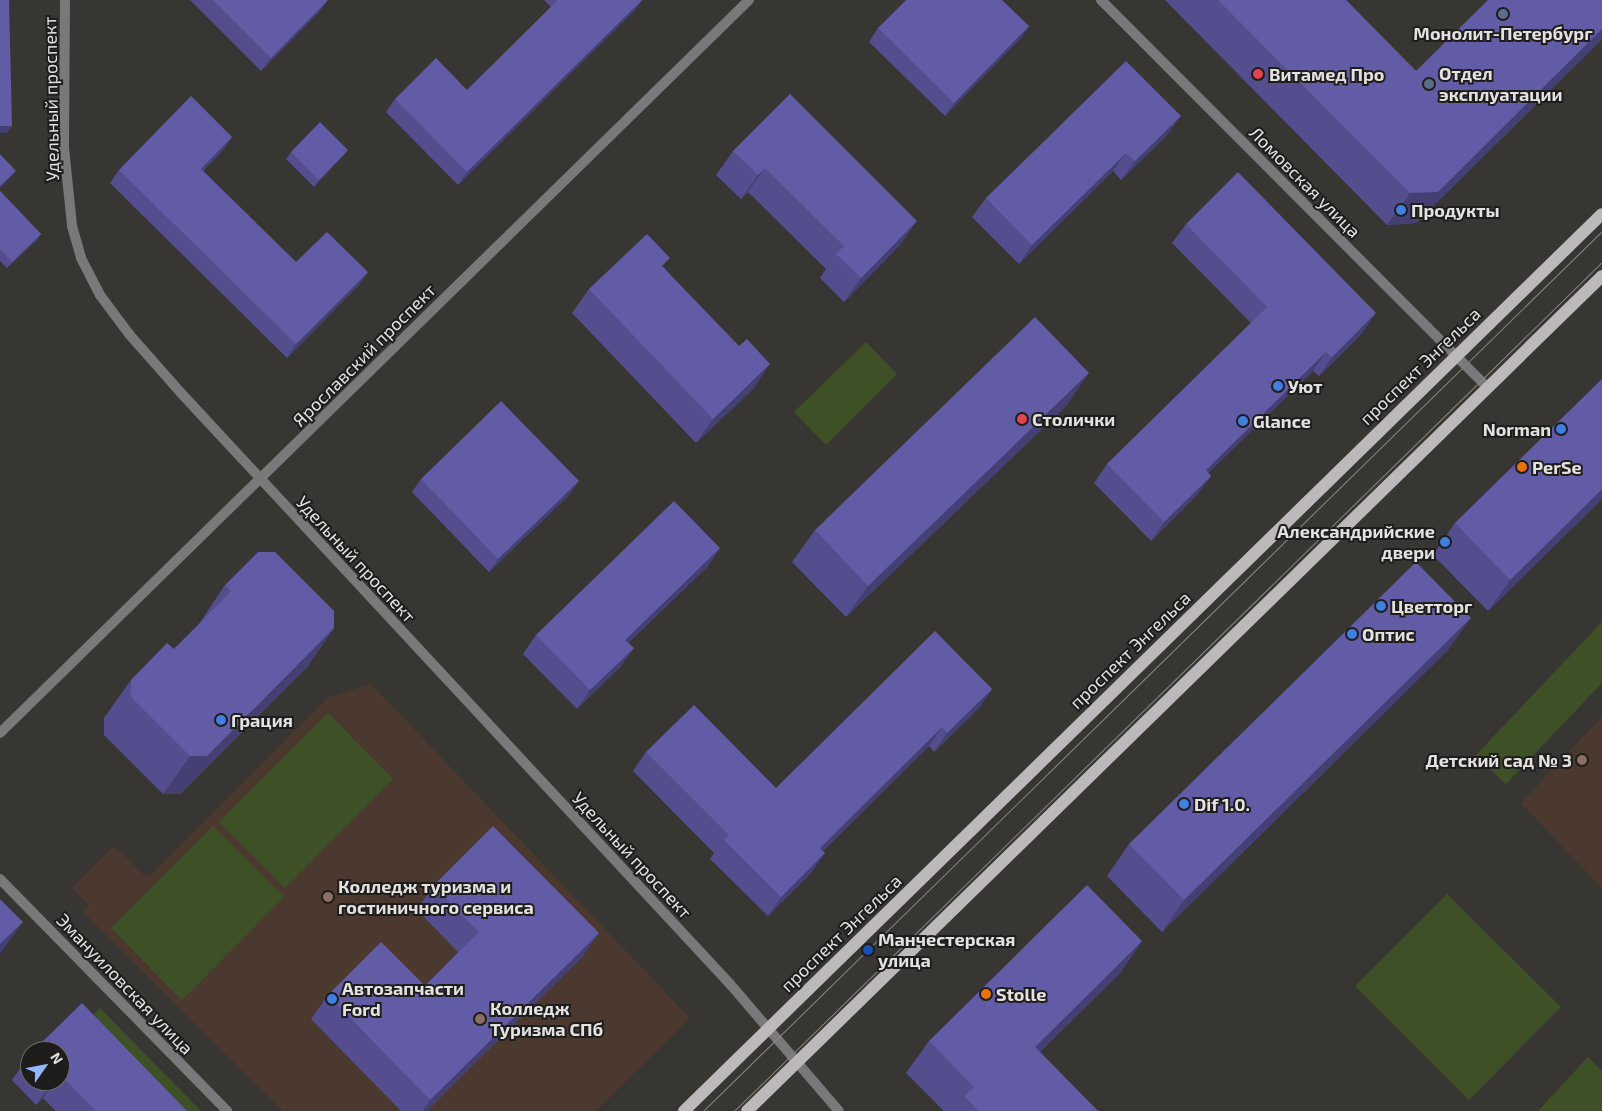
<!DOCTYPE html>
<meta charset="utf-8">
<style>
body{margin:0}
#map{position:relative;width:1602px;height:1111px;overflow:hidden;background:#373633;font-family:"Exo 2",sans-serif}
div>[style]{position:absolute}
.education>*{inset:0;background:#4b3930}
.green>*{inset:0;background:#3e5126}
.minor>*{height:10px;margin:-5px;padding:0 5px;transform-origin:5px;border-radius:5px;background:#7a7878}
.primary>*{height:12px;margin:-6px;padding:0 6px;transform-origin:6px;border-radius:6px;background:#bdb9ba}
.tram>*{height:1px;margin:-0.5px;padding:0 0.5px;transform-origin:0.5px;border-radius:0.5px;background:#898885}
.wall>*{inset:0;background:#544e8e}
.shaded-wall>*{inset:0;background:#454074}
.building>*{inset:0;background:#625ba5}
.dots>*{width:14px;height:14px;translate:-50% -50%;box-sizing:border-box;border:2px solid #1e1d1c;border-radius:50%}
span{translate:-50% -50%;white-space:nowrap;text-align:center;line-height:1.15;-webkit-text-stroke:4px #1e1d1c;paint-order:stroke}
.poi-label{font-size:18px;color:#e3e2e0;font-weight:700}
.left{translate:0 -50%;text-align:left}
.right{translate:-100% -50%;text-align:right}
.street-label{font-size:18px;color:#e3e2e0}
.north{position:absolute;left:20px;top:1041px;width:50px;height:50px;box-sizing:border-box;background:#1e1d1c;border:1px solid #6d6c6a;border-radius:50%;rotate:57deg;font-size:14px;font-weight:700;line-height:20px;text-align:center;color:#e3e2e0}
.north::after{content:'';display:block;margin:auto;width:18px;height:22px;background:#93b7fd;clip-path:polygon(50% 0,100% 100%,50% 72%,0 100%)}
</style>
<div id="map">
<div class="education">
<div style="clip-path:polygon(371px 684px,690px 1018px,596px 1111px,283px 1111px,83px 912px,89px 905px,72px 888px,114px 846px,147px 878px,327px 698px)"></div>
<div style="clip-path:polygon(1602px 717px,1602px 888px,1521px 803px)"></div>
</div>
<div class="green">
<div style="clip-path:polygon(866px 342px,897px 374px,826px 445px,794px 412px)"></div>
<div style="clip-path:polygon(1602px 622px,1602px 683px,1506px 784px,1475px 756px)"></div>
<div style="clip-path:polygon(328px 713px,393px 779px,285px 888px,219px 822px)"></div>
<div style="clip-path:polygon(213px 826px,284px 897px,182px 1000px,111px 928px)"></div>
<div style="clip-path:polygon(1447px 894px,1561px 1007px,1469px 1100px,1355px 986px)"></div>
<div style="clip-path:polygon(100px 1008px,201px 1111px,182px 1111px,91px 1017px)"></div>
<div style="clip-path:polygon(1588px 1057px,1602px 1071px,1602px 1111px,1538px 1111px)"></div>
</div>
<div class="minor">
<div style="left:65px;top:0;width:148px;rotate:90.4deg"></div>
<div style="left:64px;top:148px;width:78px;rotate:84.1deg"></div>
<div style="left:72px;top:226px;width:33px;rotate:74deg"></div>
<div style="left:81px;top:258px;width:42px;rotate:62.8deg"></div>
<div style="left:100px;top:295px;width:49px;rotate:53.4deg"></div>
<div style="left:129px;top:334px;width:79px;rotate:48.6deg"></div>
<div style="left:181px;top:393px;width:807px;rotate:47.11deg"></div>
<div style="left:730px;top:984px;width:167px;rotate:49.4deg"></div>
<div style="left:1101px;top:0;width:547px;rotate:45.07deg"></div>
<div style="left:0;top:733px;width:1048px;rotate:-44.38deg"></div>
<div style="left:0;top:879px;width:325px;rotate:45.6deg"></div>
</div>
<div class="primary">
<div style="left:684px;top:1111px;width:1283px;rotate:-44.34deg"></div>
<div style="left:747px;top:1111px;width:1195px;rotate:-44.32deg"></div>
</div>
<div class="tram">
<div style="left:703px;top:1111px;width:1258px;rotate:-44.39deg"></div>
<div style="left:734px;top:1111px;width:1214px;rotate:-44.37deg"></div>
</div>
<div class="wall">
<div style="clip-path:polygon(190px 0,328px 0,319px 12px,261px 71px)"></div>
<div style="clip-path:polygon(544px 0,642px 0,635px 10px,458px 185px,386px 112px,395px 99px,467px 90px,551px 7px)"></div>
<div style="clip-path:polygon(1165px 0,1346px 0,1416px 71px,1602px 0,1602px 39px,1416px 223px,1387px 225px)"></div>
<div style="clip-path:polygon(1029px 26px,1020px 39px,945px 116px,869px 42px,878px 28px)"></div>
<div style="clip-path:polygon(790px 94px,900px 245px,844px 302px,820px 278px,826px 269px,748px 192px,741px 199px,716px 175px,733px 151px)"></div>
<div style="clip-path:polygon(1167px 135px,1121px 180px,1113px 171px,1019px 264px,972px 217px,986px 198px)"></div>
<div style="clip-path:polygon(232px 137px,223px 150px,203px 171px,296px 262px,368px 272px,359px 285px,287px 358px,110px 183px,119px 170px)"></div>
<div style="clip-path:polygon(348px 150px,343px 156px,314px 187px,286px 159px,291px 152px)"></div>
<div style="clip-path:polygon(0 191px,41px 234px,36px 241px,7px 268px,0 261px)"></div>
<div style="clip-path:polygon(1186px 224px,1363px 332px,1319px 376px,1313px 371px,1208px 473px,1211px 476px,1197px 495px,1151px 541px,1094px 483px,1107px 464px,1251px 323px,1172px 243px)"></div>
<div style="clip-path:polygon(664px 267px,754px 388px,696px 443px,572px 313px,589px 289px)"></div>
<div style="clip-path:polygon(1602px 379px,1602px 499px,1488px 611px,1433px 555px,1455px 523px)"></div>
<div style="clip-path:polygon(1067px 405px,846px 617px,792px 562px,815px 530px)"></div>
<div style="clip-path:polygon(421px 479px,569px 495px,489px 572px,412px 492px)"></div>
<div style="clip-path:polygon(720px 548px,707px 567px,628px 643px,634px 648px,620px 667px,577px 709px,523px 654px,536px 635px)"></div>
<div style="clip-path:polygon(225px 585px,334px 628px,307px 667px,180px 794px,163px 794px,104px 735px,104px 718px,131px 680px,174px 649px,199px 624px)"></div>
<div style="clip-path:polygon(1449px 649px,1162px 932px,1107px 876px,1129px 844px)"></div>
<div style="clip-path:polygon(992px 689px,979px 708px,934px 752px,929px 746px,823px 851px,812px 872px,768px 916px,710px 859px,714px 853px,633px 771px,646px 752px,776px 788px)"></div>
<div style="clip-path:polygon(433px 886px,599px 933px,582px 957px,427px 1111px,401px 1111px,311px 1019px,328px 995px,425px 986px,458px 952px,417px 910px)"></div>
<div style="clip-path:polygon(1142px 941px,1120px 973px,1040px 1052px,1098px 1111px,944px 1111px,906px 1073px,929px 1041px)"></div>
<div style="clip-path:polygon(60px 1051px,187px 1111px,56px 1111px,43px 1098px,36px 1105px,12px 1080px,30px 1054px,30px 1081px,60px 1081px)"></div>
</div>
<div class="shaded-wall">
<div style="clip-path:polygon(328px 0,319px 12px,261px 71px,271px 58px)"></div>
<div style="clip-path:polygon(642px 0,635px 10px,458px 185px,467px 172px)"></div>
<div style="clip-path:polygon(1029px 26px,1020px 39px,945px 116px,954px 103px)"></div>
<div style="clip-path:polygon(1602px 29px,1602px 39px,1416px 223px,1387px 225px,1410px 193px)"></div>
<div style="clip-path:polygon(1181px 116px,1167px 135px,1121px 180px,1135px 161px)"></div>
<div style="clip-path:polygon(0 126px,12px 126px,7px 133px,0 133px)"></div>
<div style="clip-path:polygon(232px 137px,223px 150px,191px 182px,201px 169px)"></div>
<div style="clip-path:polygon(348px 150px,343px 156px,314px 187px,319px 180px)"></div>
<div style="clip-path:polygon(1126px 153px,1113px 171px,1019px 264px,1032px 245px)"></div>
<div style="clip-path:polygon(765px 168px,748px 192px,741px 199px,758px 175px)"></div>
<div style="clip-path:polygon(16px 171px,11px 177px,0 188px,0 186px)"></div>
<div style="clip-path:polygon(917px 221px,900px 245px,844px 302px,861px 278px)"></div>
<div style="clip-path:polygon(41px 234px,36px 241px,7px 268px,12px 262px)"></div>
<div style="clip-path:polygon(368px 272px,359px 285px,287px 358px,296px 344px)"></div>
<div style="clip-path:polygon(1376px 313px,1363px 332px,1319px 376px,1332px 357px)"></div>
<div style="clip-path:polygon(1326px 352px,1313px 371px,1192px 489px,1206px 470px)"></div>
<div style="clip-path:polygon(770px 364px,754px 388px,696px 443px,713px 419px)"></div>
<div style="clip-path:polygon(1089px 373px,1067px 405px,846px 617px,868px 586px)"></div>
<div style="clip-path:polygon(1211px 476px,1197px 495px,1151px 541px,1164px 522px)"></div>
<div style="clip-path:polygon(579px 481px,569px 495px,489px 572px,498px 559px)"></div>
<div style="clip-path:polygon(1602px 489px,1602px 499px,1488px 611px,1510px 580px)"></div>
<div style="clip-path:polygon(720px 548px,707px 567px,612px 659px,625px 640px)"></div>
<div style="clip-path:polygon(1471px 618px,1449px 649px,1162px 932px,1184px 900px)"></div>
<div style="clip-path:polygon(334px 628px,307px 667px,180px 794px,163px 794px,190px 756px)"></div>
<div style="clip-path:polygon(634px 648px,620px 667px,577px 709px,590px 690px)"></div>
<div style="clip-path:polygon(992px 689px,979px 708px,934px 752px,947px 733px)"></div>
<div style="clip-path:polygon(942px 727px,929px 746px,806px 867px,820px 848px)"></div>
<div style="clip-path:polygon(825px 853px,812px 872px,768px 916px,781px 897px)"></div>
<div style="clip-path:polygon(23px 922px,0 954px,0 944px)"></div>
<div style="clip-path:polygon(599px 933px,582px 957px,427px 1111px,423px 1111px,430px 1100px)"></div>
<div style="clip-path:polygon(1142px 941px,1120px 973px,1013px 1079px,1035px 1047px)"></div>
<div style="clip-path:polygon(53px 1081px,55px 1081px,43px 1098px,36px 1105px)"></div>
</div>
<div class="building">
<div style="clip-path:polygon(0 0,9px 0,12px 126px,0 126px)"></div>
<div style="clip-path:polygon(213px 0,328px 0,271px 58px)"></div>
<div style="clip-path:polygon(558px 0,642px 0,467px 172px,395px 99px,436px 58px,467px 90px)"></div>
<div style="clip-path:polygon(906px 0,1002px 0,1029px 26px,954px 103px,878px 28px)"></div>
<div style="clip-path:polygon(1218px 0,1346px 0,1416px 71px,1488px 0,1602px 0,1602px 29px,1438px 192px,1410px 193px)"></div>
<div style="clip-path:polygon(1126px 61px,1181px 116px,1135px 161px,1126px 153px,1032px 245px,986px 198px)"></div>
<div style="clip-path:polygon(790px 94px,917px 221px,861px 278px,836px 254px,844px 246px,765px 168px,758px 175px,733px 151px)"></div>
<div style="clip-path:polygon(191px 96px,232px 137px,201px 169px,296px 262px,327px 232px,368px 272px,296px 344px,119px 170px)"></div>
<div style="clip-path:polygon(320px 122px,348px 150px,319px 180px,291px 152px)"></div>
<div style="clip-path:polygon(0 154px,16px 171px,0 186px)"></div>
<div style="clip-path:polygon(1238px 172px,1376px 313px,1332px 357px,1326px 352px,1206px 470px,1211px 476px,1164px 522px,1107px 464px,1267px 307px,1186px 224px)"></div>
<div style="clip-path:polygon(0 191px,41px 234px,12px 262px,0 249px)"></div>
<div style="clip-path:polygon(647px 234px,670px 258px,662px 266px,739px 346px,747px 339px,770px 364px,713px 419px,589px 289px)"></div>
<div style="clip-path:polygon(1035px 317px,1089px 373px,868px 586px,815px 530px)"></div>
<div style="clip-path:polygon(1602px 379px,1602px 489px,1510px 580px,1455px 523px)"></div>
<div style="clip-path:polygon(501px 401px,579px 481px,498px 559px,421px 479px)"></div>
<div style="clip-path:polygon(674px 501px,720px 548px,625px 640px,634px 648px,590px 690px,536px 635px)"></div>
<div style="clip-path:polygon(258px 552px,275px 552px,334px 611px,334px 628px,207px 756px,190px 756px,131px 697px,131px 680px,167px 643px,174px 649px,197px 626px,231px 591px,225px 585px)"></div>
<div style="clip-path:polygon(1416px 562px,1471px 618px,1184px 900px,1129px 844px)"></div>
<div style="clip-path:polygon(935px 631px,992px 689px,947px 733px,942px 727px,820px 848px,825px 853px,781px 897px,724px 840px,729px 835px,646px 752px,694px 705px,776px 788px)"></div>
<div style="clip-path:polygon(493px 826px,599px 933px,430px 1100px,328px 995px,381px 942px,425px 986px,479px 932px,433px 886px)"></div>
<div style="clip-path:polygon(1087px 885px,1142px 941px,1035px 1047px,1098px 1111px,979px 1111px,964px 1096px,974px 1087px,929px 1041px)"></div>
<div style="clip-path:polygon(0 899px,23px 922px,0 944px)"></div>
<div style="clip-path:polygon(82px 1003px,187px 1111px,96px 1111px,60px 1074px,60px 1051px,33px 1051px)"></div>
</div>
<div class="dots">
<div style="left:1503px;top:14px;background:#5c6f8a"></div>
<div style="left:1258px;top:74px;background:#e0444e"></div>
<div style="left:1429px;top:84px;background:#5c6f8a"></div>
<div style="left:1401px;top:210px;background:#3f7fe0"></div>
<div style="left:1278px;top:386px;background:#3f7fe0"></div>
<div style="left:1022px;top:419px;background:#e0444e"></div>
<div style="left:1243px;top:421px;background:#3f7fe0"></div>
<div style="left:1561px;top:429px;background:#3f7fe0"></div>
<div style="left:1522px;top:467px;background:#e8710a"></div>
<div style="left:1445px;top:542px;background:#3f7fe0"></div>
<div style="left:1381px;top:606px;background:#3f7fe0"></div>
<div style="left:1352px;top:634px;background:#3f7fe0"></div>
<div style="left:221px;top:720px;background:#3f7fe0"></div>
<div style="left:1582px;top:760px;background:#8d6e63"></div>
<div style="left:1184px;top:804px;background:#3f7fe0"></div>
<div style="left:328px;top:897px;background:#8d6e63"></div>
<div style="left:868px;top:950px;background:#1a4fb4"></div>
<div style="left:986px;top:994px;background:#e8710a"></div>
<div style="left:332px;top:999px;background:#3f7fe0"></div>
<div style="left:480px;top:1019px;background:#8d6e63"></div>
</div>
<div class="poi-label">
<span style="left:1503px;top:33px">Монолит-Петербург</span>
<span class="left" style="left:1269px;top:74px">Витамед Про</span>
<span class="left" style="left:1439px;top:84px">Отдел<br>эксплуатации</span>
<span class="left" style="left:1411px;top:210px">Продукты</span>
<span class="left" style="left:1288px;top:386px">Уют</span>
<span class="left" style="left:1032px;top:419px">Столички</span>
<span class="left" style="left:1253px;top:421px">Glance</span>
<span class="right" style="left:1551px;top:429px">Norman</span>
<span class="left" style="left:1532px;top:467px">PerSe</span>
<span class="right" style="left:1435px;top:542px">Александрийские<br>двери</span>
<span class="left" style="left:1391px;top:606px">Цветторг</span>
<span class="left" style="left:1362px;top:634px">Оптис</span>
<span class="left" style="left:231px;top:720px">Грация</span>
<span class="right" style="left:1572px;top:760px">Детский сад № 3</span>
<span class="left" style="left:1194px;top:804px">Dif 1.0.</span>
<span class="left" style="left:338px;top:897px">Колледж туризма и<br>гостиничного сервиса</span>
<span class="left" style="left:878px;top:950px">Манчестерская<br>улица</span>
<span class="left" style="left:342px;top:999px">Автозапчасти<br>Ford</span>
<span class="left" style="left:996px;top:994px">Stolle</span>
<span class="left" style="left:490px;top:1019px">Колледж<br>Туризма СПб</span>
</div>
<div class="street-label">
<span style="left:51px;top:99px;rotate:-91deg">Удельный проспект</span>
<span style="left:1305px;top:182px;rotate:45deg">Ломовская улица</span>
<span style="left:364px;top:355px;rotate:-45deg">Ярославский проспект</span>
<span style="left:1420px;top:366px;rotate:-44deg">проспект Энгельса</span>
<span style="left:356px;top:559px;rotate:47deg">Удельный проспект</span>
<span style="left:1130px;top:650px;rotate:-44deg">проспект Энгельса</span>
<span style="left:632px;top:855px;rotate:47deg">Удельный проспект</span>
<span style="left:841px;top:933px;rotate:-44deg">проспект Энгельса</span>
<span style="left:125px;top:984px;rotate:46deg">Эмануиловская улица</span>
</div>
<div class="north">N</div>
</div>
